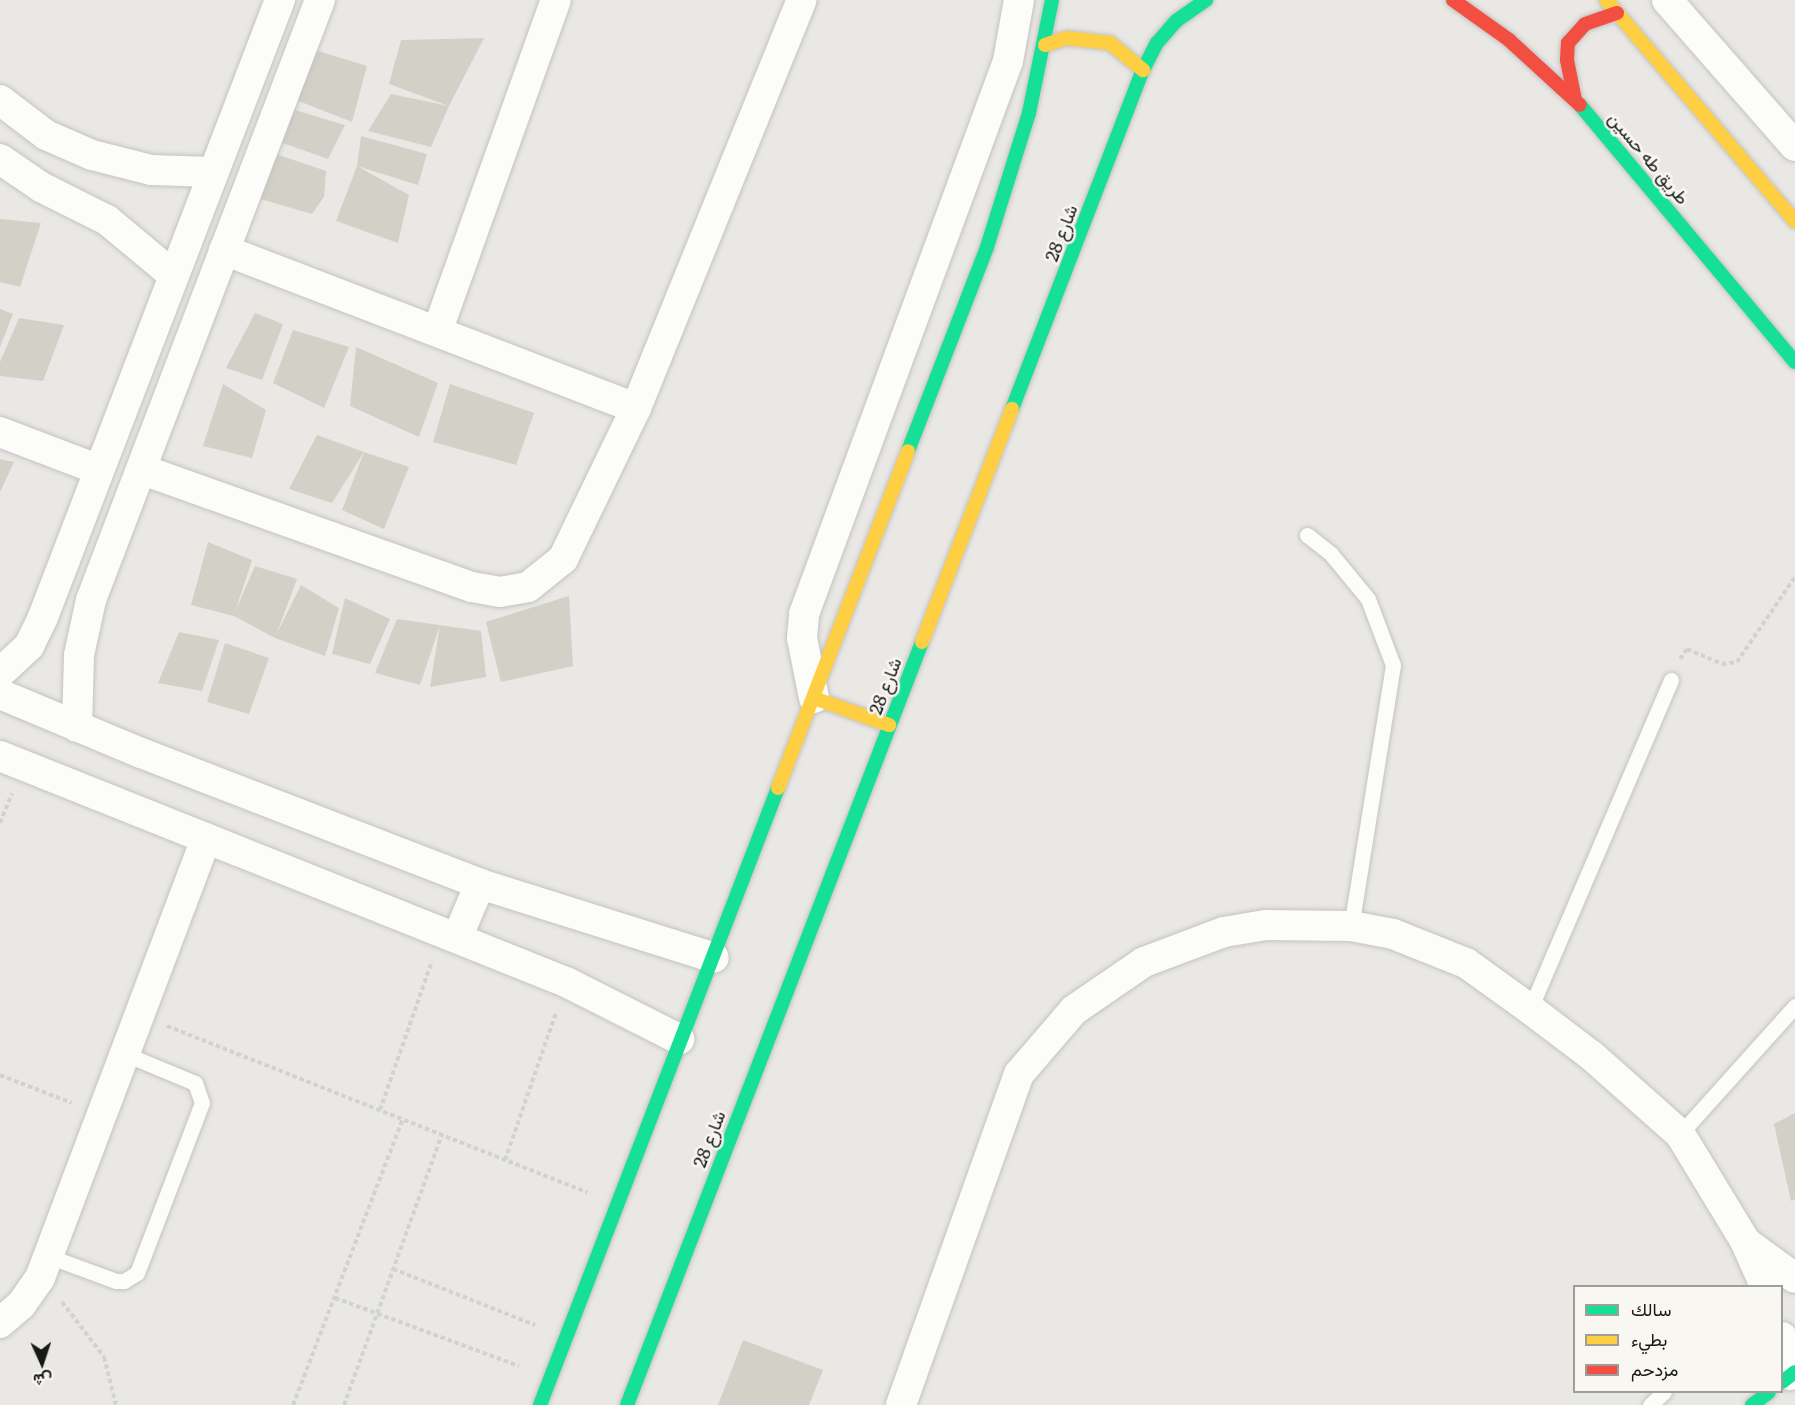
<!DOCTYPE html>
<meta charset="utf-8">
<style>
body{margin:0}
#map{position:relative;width:1795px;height:1405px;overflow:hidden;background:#e9e8e5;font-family:Literata,Vazirmatn,serif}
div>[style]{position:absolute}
.building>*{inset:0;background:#d2d0c7}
.path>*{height:4px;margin-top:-2px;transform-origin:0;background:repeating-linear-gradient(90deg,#d2d2d1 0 4.5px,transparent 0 7.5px)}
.roads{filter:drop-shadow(0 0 2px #c4c3c1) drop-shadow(0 0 2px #c4c3c1)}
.lane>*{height:15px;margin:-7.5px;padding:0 7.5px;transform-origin:7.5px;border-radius:7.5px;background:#fcfcfb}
.street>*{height:30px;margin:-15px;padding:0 15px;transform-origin:15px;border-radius:15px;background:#fcfcfb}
.fast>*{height:14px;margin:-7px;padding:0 7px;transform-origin:7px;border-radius:7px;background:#16e098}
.slow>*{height:14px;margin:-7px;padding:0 7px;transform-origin:7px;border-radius:7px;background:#ffcf43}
.jam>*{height:14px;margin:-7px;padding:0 7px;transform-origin:7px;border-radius:7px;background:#f24e42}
span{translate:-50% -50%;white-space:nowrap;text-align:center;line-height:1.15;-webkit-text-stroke:5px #f8f7f2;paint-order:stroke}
.street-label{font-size:18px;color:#181816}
.legend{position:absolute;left:1573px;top:1285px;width:210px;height:108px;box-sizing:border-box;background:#f8f7f2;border:2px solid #9e9e9a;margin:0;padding:8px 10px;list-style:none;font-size:18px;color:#181816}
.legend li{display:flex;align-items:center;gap:12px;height:30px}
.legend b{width:30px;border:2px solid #9e9e9a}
.north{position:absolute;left:12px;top:1333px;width:60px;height:60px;-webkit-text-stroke:4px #f8f7f2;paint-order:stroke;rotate:177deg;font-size:16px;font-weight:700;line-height:24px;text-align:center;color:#181816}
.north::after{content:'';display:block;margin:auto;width:21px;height:27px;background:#181816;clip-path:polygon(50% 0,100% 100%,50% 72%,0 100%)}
</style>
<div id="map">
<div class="building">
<div style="clip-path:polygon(484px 38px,449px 106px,389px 84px,401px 40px)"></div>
<div style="clip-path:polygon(312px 49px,367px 66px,352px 122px,291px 98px)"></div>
<div style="clip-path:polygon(391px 94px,449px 106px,431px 147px,368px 131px)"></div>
<div style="clip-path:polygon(288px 108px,345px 125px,328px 159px,274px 140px)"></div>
<div style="clip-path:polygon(361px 136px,427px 154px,418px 185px,357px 166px,409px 195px,398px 243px,336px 221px,357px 166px)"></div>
<div style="clip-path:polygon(273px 153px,326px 171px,324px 197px,312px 214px,257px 198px)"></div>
<div style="clip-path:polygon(0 219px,41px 223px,20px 287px,0 282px)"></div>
<div style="clip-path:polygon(0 309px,13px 314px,0 347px)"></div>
<div style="clip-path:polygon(255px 313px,283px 324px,262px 380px,226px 368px)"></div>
<div style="clip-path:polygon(19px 318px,64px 325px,43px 381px,0 376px,0 362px)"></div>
<div style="clip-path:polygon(293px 330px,349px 347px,324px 408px,273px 383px)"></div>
<div style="clip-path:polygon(356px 347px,438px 383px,419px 437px,350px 406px)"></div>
<div style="clip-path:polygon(223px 384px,266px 410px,252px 458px,203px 446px)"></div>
<div style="clip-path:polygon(450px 384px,534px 413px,516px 465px,433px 442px)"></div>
<div style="clip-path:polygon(317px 435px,364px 452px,332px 503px,289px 489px)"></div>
<div style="clip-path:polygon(364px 452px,409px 467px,384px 529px,342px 510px)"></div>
<div style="clip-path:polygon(0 459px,14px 462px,0 492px)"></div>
<div style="clip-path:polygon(208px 542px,252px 560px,235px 612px,255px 566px,297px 579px,276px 635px,301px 585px,339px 608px,325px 656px,275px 638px,234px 616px,191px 605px)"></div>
<div style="clip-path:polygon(569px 596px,573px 666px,501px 682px,486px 622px)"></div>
<div style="clip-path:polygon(345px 598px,390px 619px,370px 664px,332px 654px)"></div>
<div style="clip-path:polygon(397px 619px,481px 631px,486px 677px,430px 687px,440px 625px,420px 685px,375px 673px)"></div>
<div style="clip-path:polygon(179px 632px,219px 640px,202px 691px,158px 683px)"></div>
<div style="clip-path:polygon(225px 643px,269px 658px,249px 714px,207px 702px)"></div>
<div style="clip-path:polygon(1795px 1113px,1795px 1199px,1791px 1201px,1774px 1124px)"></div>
<div style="clip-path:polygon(743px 1340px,823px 1370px,809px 1405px,718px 1405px)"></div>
</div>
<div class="path">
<div style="left:1680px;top:659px;width:12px;rotate:-55deg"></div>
<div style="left:1687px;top:649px;width:38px;rotate:23deg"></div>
<div style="left:1722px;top:664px;width:15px;rotate:-8deg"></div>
<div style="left:1737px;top:662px;width:103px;rotate:-55.7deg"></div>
<div style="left:0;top:823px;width:32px;rotate:-68deg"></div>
<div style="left:167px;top:1026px;width:452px;rotate:21.6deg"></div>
<div style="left:0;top:1075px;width:77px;rotate:21.3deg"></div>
<div style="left:380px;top:1110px;width:158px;rotate:-70.8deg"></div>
<div style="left:505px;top:1160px;width:156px;rotate:-70.9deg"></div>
<div style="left:393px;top:1269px;width:153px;rotate:21.5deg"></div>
<div style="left:335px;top:1298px;width:196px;rotate:20.3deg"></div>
<div style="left:62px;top:1302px;width:69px;rotate:52.6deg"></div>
<div style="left:104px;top:1357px;width:49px;rotate:76deg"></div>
<div style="left:293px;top:1405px;width:306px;rotate:-69deg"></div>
<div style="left:344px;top:1405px;width:288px;rotate:-70.1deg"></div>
</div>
<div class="roads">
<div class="lane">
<div style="left:1307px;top:535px;width:31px;rotate:38deg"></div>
<div style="left:1331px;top:554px;width:58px;rotate:50.6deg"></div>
<div style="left:1368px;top:599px;width:71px;rotate:69.3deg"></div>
<div style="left:1393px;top:665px;width:264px;rotate:99.1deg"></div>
<div style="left:1530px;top:1009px;width:358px;rotate:-66.8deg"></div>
<div style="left:1680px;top:1134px;width:172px;rotate:-48.1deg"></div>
<div style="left:48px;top:1256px;width:72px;rotate:20.2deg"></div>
<div style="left:116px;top:1281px;width:8px"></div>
<div style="left:124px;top:1281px;width:15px;rotate:-32deg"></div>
<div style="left:137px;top:1273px;width:182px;rotate:-69.1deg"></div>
<div style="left:202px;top:1103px;width:21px;rotate:-109deg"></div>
<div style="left:195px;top:1083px;width:76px;rotate:-157.5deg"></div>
<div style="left:1650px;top:1405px;width:19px;rotate:-43deg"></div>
</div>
<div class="street">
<div style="left:1667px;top:0;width:194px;rotate:48.8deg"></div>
<div style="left:0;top:100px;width:58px;rotate:37.3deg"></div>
<div style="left:46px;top:135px;width:50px;rotate:23.5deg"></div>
<div style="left:92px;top:155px;width:61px;rotate:14.3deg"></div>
<div style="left:151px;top:170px;width:61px;rotate:1.9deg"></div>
<div style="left:0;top:159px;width:50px;rotate:34.3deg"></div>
<div style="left:41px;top:187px;width:74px;rotate:26.6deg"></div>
<div style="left:107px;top:220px;width:86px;rotate:39.8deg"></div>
<div style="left:224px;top:250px;width:441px;rotate:21deg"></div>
<div style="left:636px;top:408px;width:440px;rotate:-67.9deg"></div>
<div style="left:438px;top:329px;width:350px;rotate:-70.3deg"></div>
<div style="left:0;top:432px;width:104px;rotate:20.9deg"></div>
<div style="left:143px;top:470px;width:349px;rotate:19.6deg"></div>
<div style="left:472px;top:587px;width:28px;rotate:10deg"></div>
<div style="left:500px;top:592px;width:28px;rotate:-10deg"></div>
<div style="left:528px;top:587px;width:45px;rotate:-38.7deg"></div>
<div style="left:563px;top:559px;width:168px;rotate:-64.2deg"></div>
<div style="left:0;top:673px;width:40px;rotate:-43deg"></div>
<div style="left:29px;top:646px;width:32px;rotate:-64deg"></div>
<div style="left:43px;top:617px;width:661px;rotate:-68.99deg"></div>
<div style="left:0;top:694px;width:153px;rotate:22.7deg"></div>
<div style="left:141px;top:753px;width:363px;rotate:21.1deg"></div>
<div style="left:480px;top:884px;width:245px;rotate:17.5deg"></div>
<div style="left:814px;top:698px;width:61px;rotate:-101.3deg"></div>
<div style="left:802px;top:638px;width:24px;rotate:-85deg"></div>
<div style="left:804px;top:614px;width:589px;rotate:-69.75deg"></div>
<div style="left:1008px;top:61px;width:62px;rotate:-79.8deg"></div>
<div style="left:77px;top:727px;width:72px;rotate:-88.4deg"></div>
<div style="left:79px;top:655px;width:56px;rotate:-77.7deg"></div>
<div style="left:91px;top:600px;width:642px;rotate:-69.11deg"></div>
<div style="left:0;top:756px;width:609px;rotate:21.77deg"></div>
<div style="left:566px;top:982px;width:127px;rotate:26.8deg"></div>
<div style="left:457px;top:938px;width:59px;rotate:-66.9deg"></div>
<div style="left:1747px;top:1243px;width:59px;rotate:36.1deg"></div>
<div style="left:0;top:1323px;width:28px;rotate:-41deg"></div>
<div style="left:21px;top:1305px;width:33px;rotate:-55deg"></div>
<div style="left:40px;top:1278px;width:470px;rotate:-69.3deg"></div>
<div style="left:1782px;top:1337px;width:39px;rotate:78deg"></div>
<div style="left:901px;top:1405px;width:351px;rotate:-70.4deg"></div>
<div style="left:1019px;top:1074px;width:84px;rotate:-49.3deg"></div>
<div style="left:1074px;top:1010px;width:85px;rotate:-34.4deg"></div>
<div style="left:1144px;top:962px;width:85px;rotate:-20.6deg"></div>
<div style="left:1224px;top:932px;width:43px;rotate:-9.5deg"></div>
<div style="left:1266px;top:925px;width:85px;rotate:0.7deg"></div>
<div style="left:1351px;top:926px;width:43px;rotate:10.8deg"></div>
<div style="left:1393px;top:934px;width:79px;rotate:21.7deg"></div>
<div style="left:1466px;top:963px;width:79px;rotate:35.7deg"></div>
<div style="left:1530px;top:1009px;width:78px;rotate:37.2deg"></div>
<div style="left:1592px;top:1056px;width:118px;rotate:41.6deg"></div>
<div style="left:1680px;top:1134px;width:125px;rotate:58.7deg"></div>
<div style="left:1745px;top:1241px;width:49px;rotate:66deg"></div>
</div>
<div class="fast">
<div style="left:1580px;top:105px;width:335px;rotate:50.1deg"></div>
<div style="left:1012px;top:409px;width:363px;rotate:-68.9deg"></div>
<div style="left:1143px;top:70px;width:30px;rotate:-63deg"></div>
<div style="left:1157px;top:43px;width:29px;rotate:-49deg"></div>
<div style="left:1176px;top:21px;width:37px;rotate:-35deg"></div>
<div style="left:908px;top:451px;width:219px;rotate:-68.8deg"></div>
<div style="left:987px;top:247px;width:140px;rotate:-72.6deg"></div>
<div style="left:1029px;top:113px;width:115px;rotate:-78.5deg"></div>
<div style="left:1782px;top:1382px;width:16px;rotate:-38deg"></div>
<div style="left:540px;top:1405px;width:661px;rotate:-68.91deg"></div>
<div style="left:627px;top:1405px;width:818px;rotate:-68.86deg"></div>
<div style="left:1752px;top:1405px;width:21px;rotate:-37deg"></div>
</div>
<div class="slow">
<div style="left:1606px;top:0;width:291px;rotate:49.5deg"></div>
<div style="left:1045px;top:45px;width:22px;rotate:-18deg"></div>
<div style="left:1066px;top:38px;width:44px;rotate:6.5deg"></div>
<div style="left:1110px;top:43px;width:43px;rotate:39.3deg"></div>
<div style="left:922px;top:642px;width:250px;rotate:-68.9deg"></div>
<div style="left:814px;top:698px;width:80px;rotate:19.8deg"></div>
<div style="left:778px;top:788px;width:361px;rotate:-68.9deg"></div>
</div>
<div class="jam">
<div style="left:1453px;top:0;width:69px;rotate:35.5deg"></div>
<div style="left:1509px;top:40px;width:96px;rotate:42.5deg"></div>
<div style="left:1575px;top:100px;width:41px;rotate:-101.3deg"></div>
<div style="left:1567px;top:60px;width:17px;rotate:-87deg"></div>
<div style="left:1568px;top:43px;width:25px;rotate:-48deg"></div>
<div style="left:1585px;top:24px;width:34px;rotate:-19deg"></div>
</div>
</div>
<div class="street-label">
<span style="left:1649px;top:158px;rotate:50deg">طريق طه حسين</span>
<span style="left:1061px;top:233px;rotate:-69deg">شارع 28</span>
<span style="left:885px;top:686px;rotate:-69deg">شارع 28</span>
<span style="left:709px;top:1139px;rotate:-69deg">شارع 28</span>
</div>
<ul class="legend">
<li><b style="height:8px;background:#16e098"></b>سالك</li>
<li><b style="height:8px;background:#ffcf43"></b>بطيء</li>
<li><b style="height:8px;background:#f24e42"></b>مزدحم</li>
</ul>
<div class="north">ش</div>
</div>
